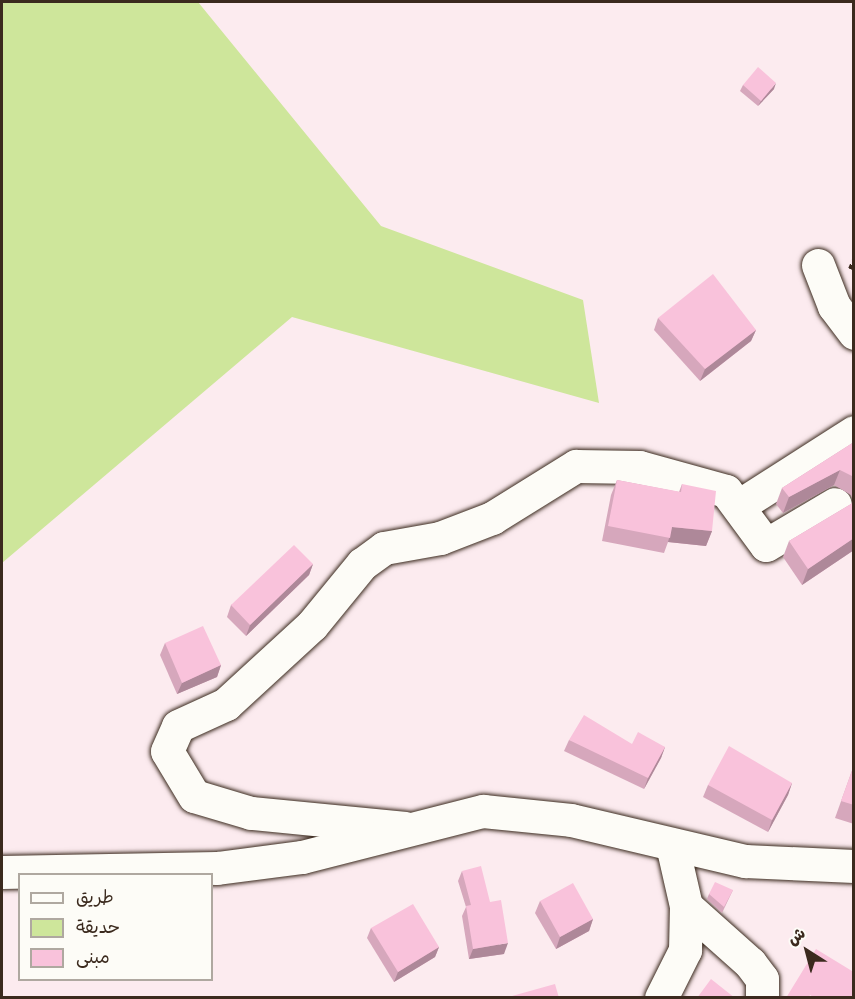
<!DOCTYPE html>
<meta charset="utf-8">
<style>
body{margin:0}
#map{position:relative;width:855px;height:999px;overflow:hidden;background:#fcebef;font-family:"Shantell Sans","Playpen Sans Arabic",sans-serif}
div>[style]{position:absolute}
.green>*{inset:0;background:#cee69b}
.path>*{height:4px;margin-top:-2px;transform-origin:0;background:repeating-linear-gradient(90deg,#3b2a1e 0 4.5px,transparent 0 9px)}
.roads{filter:drop-shadow(0 0 2px #3b2a1e) drop-shadow(0 0 2px #3b2a1e)}
.minor>*{height:33px;margin:-16.5px;padding:0 16.5px;transform-origin:16.5px;border-radius:16.5px;background:#fdfcf7}
.major>*{height:33px;margin:-16.5px;padding:0 16.5px;transform-origin:16.5px;border-radius:16.5px;background:#fdfcf7}
.wall>*{inset:0;background:#d6a7bc}
.shaded-wall>*{inset:0;background:#ae8899}
.building>*{inset:0;background:#f9c2db}
span{translate:-50% -50%;white-space:nowrap;text-align:center;line-height:1.15;-webkit-text-stroke:4.5px #fdfcf7;paint-order:stroke}
.frame{position:absolute;inset:0;border:3px solid #3b2a1e;pointer-events:none}
.legend{position:absolute;left:18px;top:873px;width:195px;height:108px;box-sizing:border-box;background:#fdfcf7;border:2px solid #afa8a0;margin:0;padding:8px 10px;list-style:none;font-size:18px;color:#3b2a1e}
.legend li{display:flex;align-items:center;gap:12px;height:30px}
.legend b{width:30px;border:2px solid #afa8a0}
.north{position:absolute;left:777px;top:921px;width:60px;height:60px;-webkit-text-stroke:4px #fdfcf7;paint-order:stroke;rotate:324deg;font-size:16px;font-weight:700;line-height:24px;text-align:center;color:#3b2a1e}
.north::after{content:'';display:block;margin:auto;width:21px;height:27px;background:#3b2a1e;clip-path:polygon(50% 0,100% 100%,50% 72%,0 100%)}
</style>
<div id="map">
<div class="green">
<div style="clip-path:polygon(2px 2px,198px 2px,381px 226px,583px 300px,599px 403px,292px 317px,2px 563px)"></div>
</div>
<div class="path">
<div style="left:850px;top:269px;width:10px;rotate:-66deg"></div>
</div>
<div class="roads">
<div class="minor">
<div style="left:818px;top:265px;width:44px;rotate:68.7deg"></div>
<div style="left:834px;top:306px;width:34px;rotate:53deg"></div>
<div style="left:740px;top:505px;width:135px;rotate:-32.6deg"></div>
<div style="left:405px;top:828px;width:155px;rotate:-174.4deg"></div>
<div style="left:251px;top:813px;width:59px;rotate:-163.4deg"></div>
<div style="left:194px;top:796px;width:52px;rotate:-121deg"></div>
<div style="left:167px;top:751px;width:27px;rotate:-66deg"></div>
<div style="left:178px;top:726px;width:53px;rotate:-24.6deg"></div>
<div style="left:226px;top:704px;width:117px;rotate:-42.6deg"></div>
<div style="left:312px;top:625px;width:79px;rotate:-50.7deg"></div>
<div style="left:362px;top:564px;width:27px;rotate:-36deg"></div>
<div style="left:384px;top:548px;width:57px;rotate:-10.1deg"></div>
<div style="left:440px;top:538px;width:56px;rotate:-21deg"></div>
<div style="left:492px;top:518px;width:99px;rotate:-31.8deg"></div>
<div style="left:576px;top:466px;width:63px;rotate:0.9deg"></div>
<div style="left:639px;top:467px;width:90px;rotate:15.4deg"></div>
<div style="left:726px;top:491px;width:67px;rotate:53.5deg"></div>
<div style="left:766px;top:545px;width:80px;rotate:-30.7deg"></div>
<div style="left:686px;top:906px;width:86px;rotate:41.7deg"></div>
<div style="left:750px;top:963px;width:20px;rotate:53deg"></div>
<div style="left:762px;top:979px;width:19px;rotate:90deg"></div>
<div style="left:661px;top:998px;width:54px;rotate:-63.4deg"></div>
<div style="left:685px;top:950px;width:44px;rotate:-88.7deg"></div>
<div style="left:686px;top:906px;width:63px;rotate:-102.9deg"></div>
</div>
<div class="major">
<div style="left:2px;top:872px;width:215px;rotate:-1.1deg"></div>
<div style="left:217px;top:868px;width:86px;rotate:-7.4deg"></div>
<div style="left:302px;top:857px;width:187px;rotate:-14.3deg"></div>
<div style="left:483px;top:811px;width:88px;rotate:5.8deg"></div>
<div style="left:571px;top:820px;width:179px;rotate:13.3deg"></div>
<div style="left:745px;top:861px;width:109px;rotate:2.6deg"></div>
</div>
</div>
<div class="wall">
<div style="clip-path:polygon(743px 85px,774px 89px,758px 106px,740px 91px)"></div>
<div style="clip-path:polygon(658px 318px,756px 330px,751px 341px,700px 381px,654px 330px)"></div>
<div style="clip-path:polygon(854px 442px,854px 550px,802px 585px,783px 557px,789px 541px,851px 504px,853px 501px,851px 495px,834px 485px,783px 513px,776px 504px,782px 488px)"></div>
<div style="clip-path:polygon(617px 480px,679px 492px,682px 484px,712px 531px,706px 546px,668px 542px,664px 553px,602px 541px,611px 495px)"></div>
<div style="clip-path:polygon(313px 564px,309px 575px,246px 636px,227px 617px,231px 605px)"></div>
<div style="clip-path:polygon(165px 643px,221px 665px,217px 677px,177px 694px,160px 655px)"></div>
<div style="clip-path:polygon(569px 740px,632px 744px,665px 747px,661px 758px,644px 789px,564px 751px)"></div>
<div style="clip-path:polygon(854px 765px,854px 824px,835px 818px)"></div>
<div style="clip-path:polygon(792px 783px,788px 795px,768px 832px,703px 797px,708px 785px)"></div>
<div style="clip-path:polygon(462px 871px,504px 954px,469px 959px,462px 916px,466px 907px,458px 881px)"></div>
<div style="clip-path:polygon(733px 890px,722px 913px,707px 899px,709px 894px)"></div>
<div style="clip-path:polygon(540px 901px,593px 919px,589px 931px,556px 949px,535px 913px)"></div>
<div style="clip-path:polygon(371px 928px,439px 947px,435px 957px,394px 982px,367px 938px)"></div>
</div>
<div class="shaded-wall">
<div style="clip-path:polygon(776px 83px,774px 89px,758px 106px,761px 101px)"></div>
<div style="clip-path:polygon(756px 330px,751px 341px,700px 381px,705px 369px)"></div>
<div style="clip-path:polygon(840px 470px,834px 485px,783px 513px,789px 497px)"></div>
<div style="clip-path:polygon(672px 527px,712px 531px,706px 546px,668px 542px)"></div>
<div style="clip-path:polygon(854px 538px,854px 550px,802px 585px,808px 569px)"></div>
<div style="clip-path:polygon(313px 564px,309px 575px,246px 636px,250px 625px)"></div>
<div style="clip-path:polygon(221px 665px,217px 677px,177px 694px,182px 683px)"></div>
<div style="clip-path:polygon(665px 747px,661px 758px,644px 789px,648px 778px)"></div>
<div style="clip-path:polygon(792px 783px,788px 795px,768px 832px,772px 820px)"></div>
<div style="clip-path:polygon(593px 919px,589px 931px,556px 949px,560px 937px)"></div>
<div style="clip-path:polygon(508px 943px,504px 954px,469px 959px,473px 949px)"></div>
<div style="clip-path:polygon(439px 947px,435px 957px,394px 982px,398px 972px)"></div>
</div>
<div class="building">
<div style="clip-path:polygon(758px 67px,776px 83px,761px 101px,743px 85px)"></div>
<div style="clip-path:polygon(713px 274px,756px 330px,705px 369px,658px 318px)"></div>
<div style="clip-path:polygon(854px 442px,854px 477px,840px 470px,789px 497px,782px 488px)"></div>
<div style="clip-path:polygon(617px 480px,681px 492px,682px 484px,716px 491px,712px 531px,672px 527px,670px 538px,608px 526px)"></div>
<div style="clip-path:polygon(854px 499px,854px 538px,808px 569px,789px 541px,851px 504px)"></div>
<div style="clip-path:polygon(294px 545px,313px 564px,250px 625px,231px 605px)"></div>
<div style="clip-path:polygon(203px 626px,221px 665px,182px 683px,165px 643px)"></div>
<div style="clip-path:polygon(584px 715px,632px 744px,638px 732px,665px 747px,648px 778px,569px 740px)"></div>
<div style="clip-path:polygon(729px 746px,792px 783px,772px 820px,708px 785px)"></div>
<div style="clip-path:polygon(854px 765px,854px 805px,841px 801px)"></div>
<div style="clip-path:polygon(481px 866px,490px 902px,501px 900px,508px 943px,473px 949px,466px 906px,471px 905px,462px 871px)"></div>
<div style="clip-path:polygon(715px 882px,733px 890px,724px 907px,709px 894px)"></div>
<div style="clip-path:polygon(573px 883px,593px 919px,560px 937px,540px 901px)"></div>
<div style="clip-path:polygon(413px 904px,439px 947px,398px 972px,371px 928px)"></div>
<div style="clip-path:polygon(816px 949px,852px 971px,854px 968px,854px 998px,815px 998px,810px 995px,809px 998px,786px 998px)"></div>
<div style="clip-path:polygon(711px 979px,735px 998px,697px 998px)"></div>
<div style="clip-path:polygon(555px 984px,559px 998px,512px 998px,512px 996px)"></div>
</div>
<div class="frame"></div>
<ul class="legend">
<li><b style="height:8px;background:#fdfcf7"></b>طريق</li>
<li><b style="height:16px;background:#cee69b"></b>حديقة</li>
<li><b style="height:16px;background:#f9c2db"></b>مبنى</li>
</ul>
<div class="north">ش</div>
</div>
